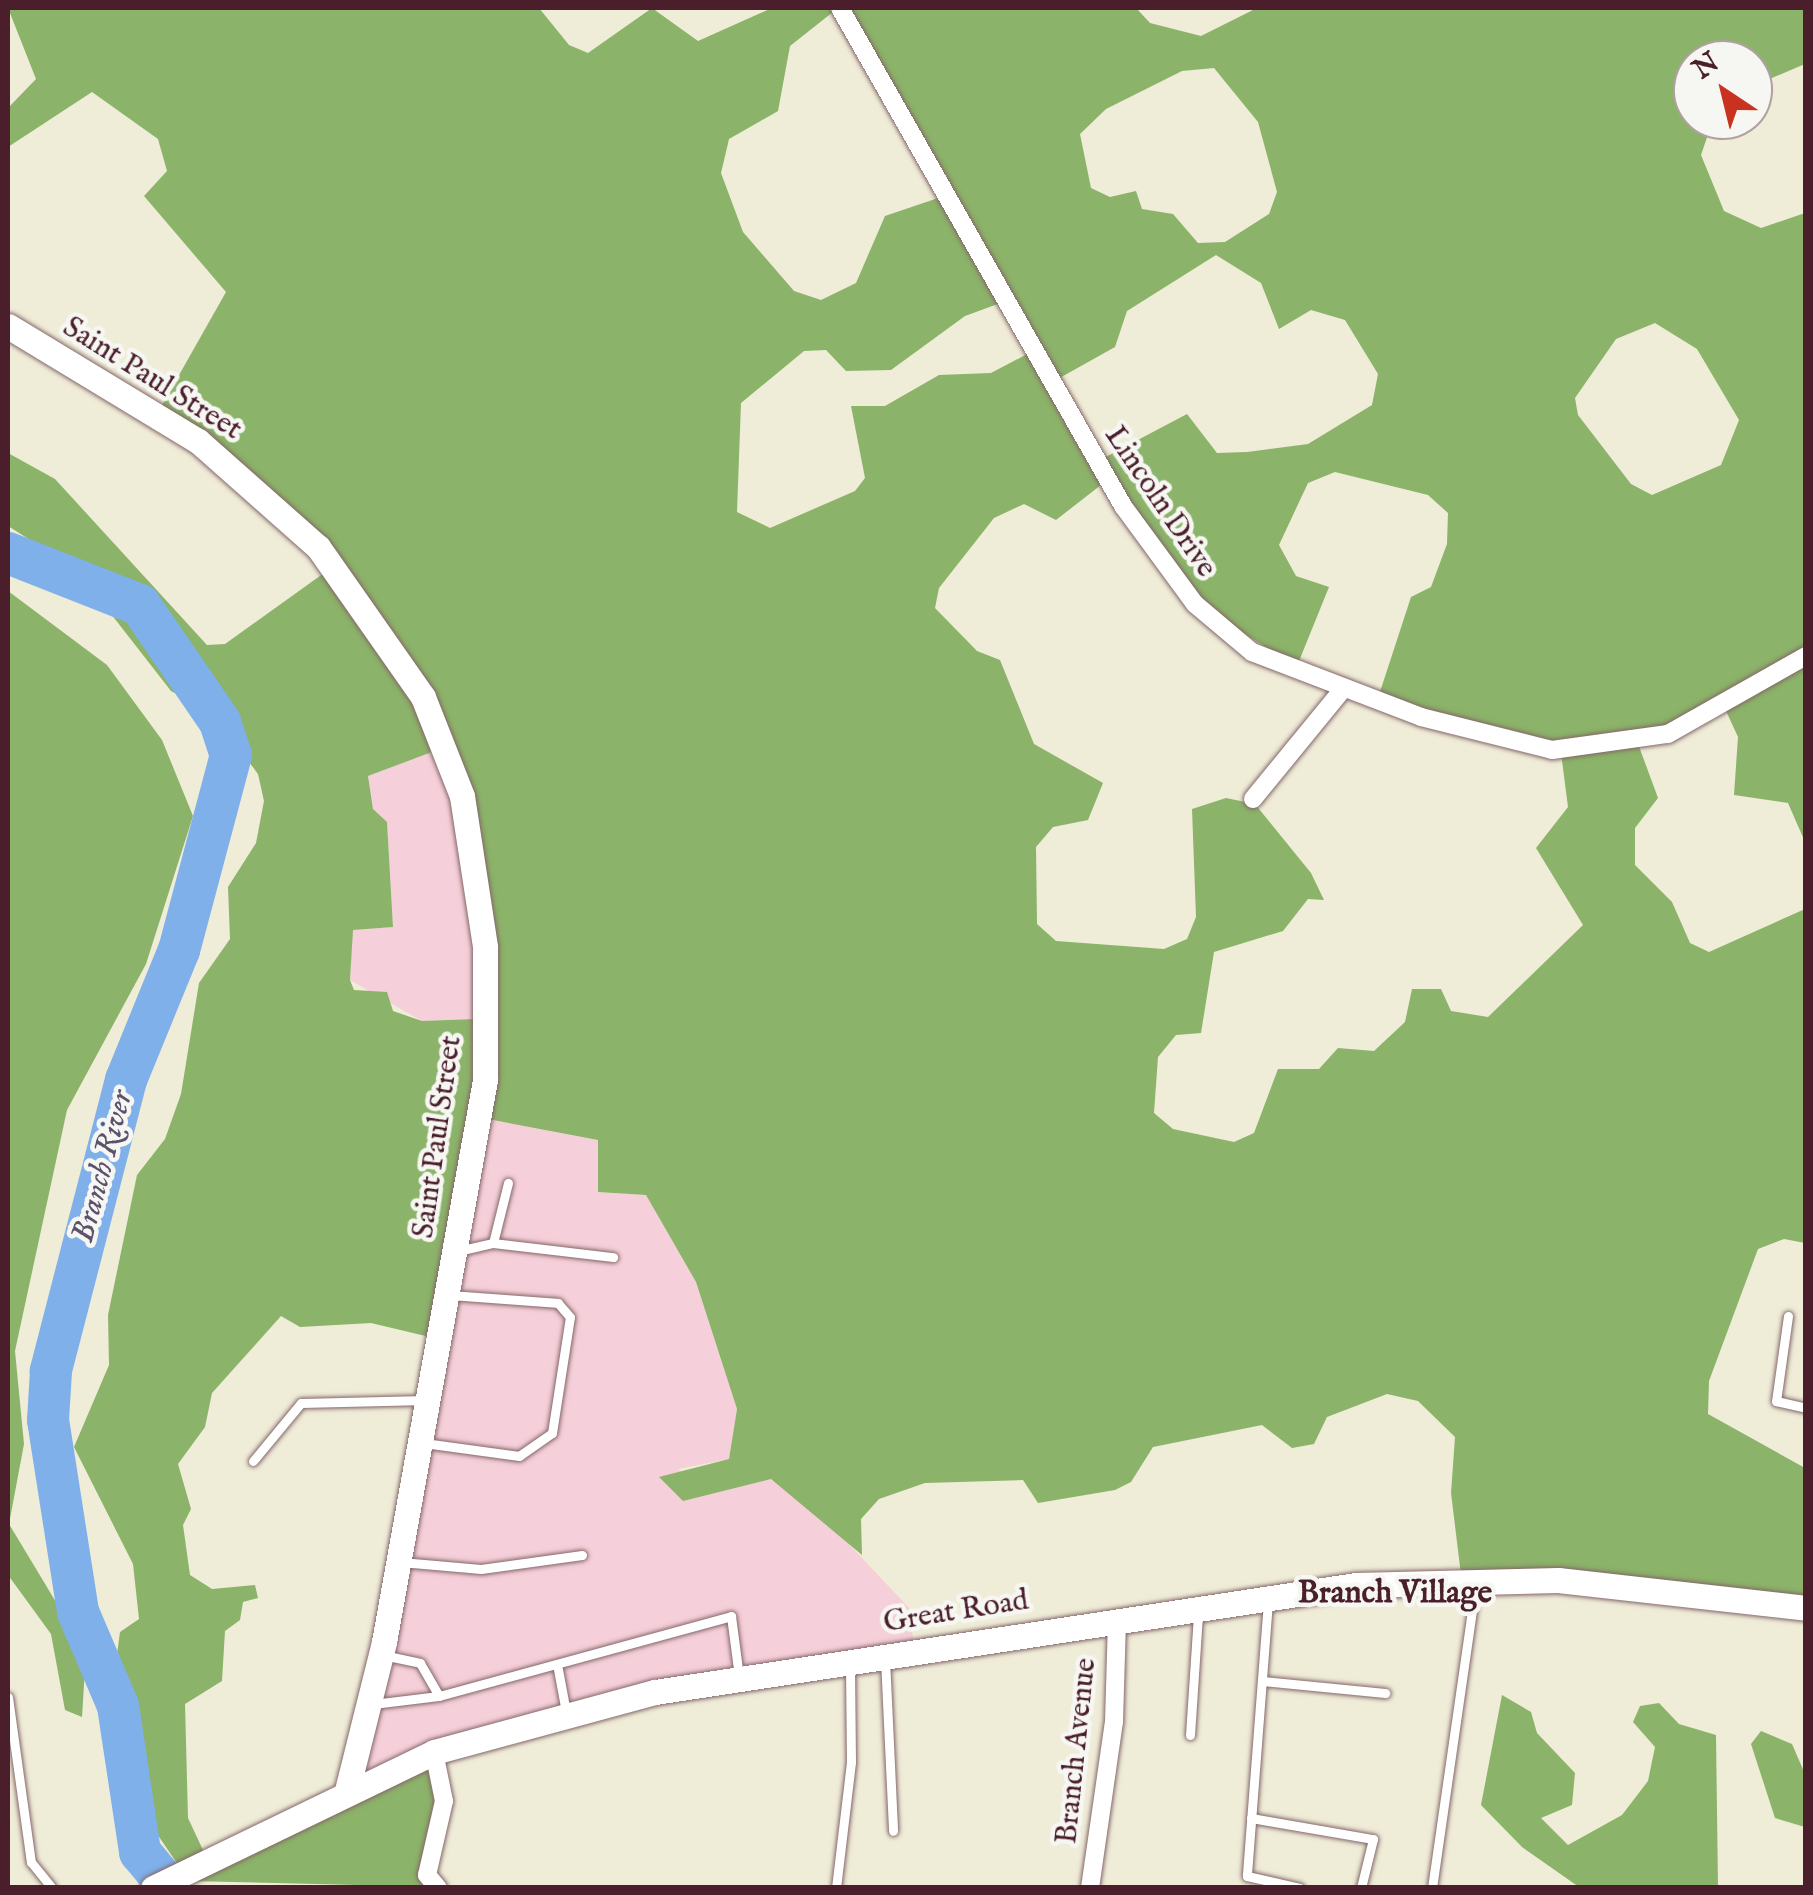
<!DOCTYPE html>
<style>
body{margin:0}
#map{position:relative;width:1813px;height:1895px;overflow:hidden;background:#efecd8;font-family:"IM FELL English",serif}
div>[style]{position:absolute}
.built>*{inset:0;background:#f5cfd9}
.forest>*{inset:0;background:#8bb369}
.river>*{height:42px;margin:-21px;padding:0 21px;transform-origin:21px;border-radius:21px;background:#7fb0ea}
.roads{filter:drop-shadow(0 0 2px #846768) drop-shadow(0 0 2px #846768)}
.service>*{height:9px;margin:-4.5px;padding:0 4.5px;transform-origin:4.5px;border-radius:4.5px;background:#fff}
.minor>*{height:18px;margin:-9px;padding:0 9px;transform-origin:9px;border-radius:9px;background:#fff}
.secondary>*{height:25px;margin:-12.5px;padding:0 12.5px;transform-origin:12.5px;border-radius:12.5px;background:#fff}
span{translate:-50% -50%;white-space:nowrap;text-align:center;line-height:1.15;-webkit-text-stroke:9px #f6f6f2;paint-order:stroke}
.street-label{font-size:30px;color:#4a1f2b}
.water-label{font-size:32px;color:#5d526e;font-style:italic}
.neighbourhood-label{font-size:32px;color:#4a1f2b;font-weight:700}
.frame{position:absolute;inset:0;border:10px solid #4a1f2b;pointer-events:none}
.north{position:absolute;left:1673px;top:40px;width:100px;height:100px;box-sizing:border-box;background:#f6f6f2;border:2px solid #b1a0a2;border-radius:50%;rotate:325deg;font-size:28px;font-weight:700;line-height:40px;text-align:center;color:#4a1f2b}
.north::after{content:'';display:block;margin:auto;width:35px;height:45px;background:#c8321e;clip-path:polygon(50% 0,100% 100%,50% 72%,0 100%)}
</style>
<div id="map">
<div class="built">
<div style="clip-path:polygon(440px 749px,470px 836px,475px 1019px,422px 1021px,350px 980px,352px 930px,393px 927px,387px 822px,373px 809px,368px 776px)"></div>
<div style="clip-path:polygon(476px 1117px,598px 1140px,598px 1192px,646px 1195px,696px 1282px,737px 1409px,729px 1459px,678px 1469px,705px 1493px,771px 1479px,830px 1524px,909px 1608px,916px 1660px,647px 1703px,365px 1778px)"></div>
</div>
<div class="forest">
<div style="clip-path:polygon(evenodd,8px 8px,539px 8px,569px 45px,588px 53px,652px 8px,698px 41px,772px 8px,838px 8px,790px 46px,778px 111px,729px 139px,721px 173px,743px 232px,794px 291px,821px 300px,856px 283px,885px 216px,944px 196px,839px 8px,1136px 8px,1150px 23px,1201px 36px,1257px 8px,1805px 8px,1805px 64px,1753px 86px,1753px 60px,1693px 60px,1693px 120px,1713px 120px,1701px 155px,1724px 211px,1761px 228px,1805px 213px,1805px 842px,1788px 803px,1734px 795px,1738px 737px,1721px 700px,1637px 741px,1658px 798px,1635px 828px,1635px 865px,1672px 902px,1690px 943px,1709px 952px,1805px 909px,1805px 1243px,1784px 1239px,1758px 1249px,1709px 1381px,1708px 1414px,1805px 1468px,1805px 1615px,1462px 1583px,1451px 1493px,1455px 1437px,1418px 1401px,1387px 1394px,1327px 1417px,1314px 1444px,1292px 1448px,1262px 1425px,1153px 1447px,1131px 1482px,1115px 1490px,1038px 1503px,1023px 1480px,925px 1483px,879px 1499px,861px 1519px,862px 1555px,771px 1479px,683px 1501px,659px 1477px,729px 1459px,737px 1409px,696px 1282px,646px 1195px,598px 1192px,598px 1140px,477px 1117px,434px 1338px,371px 1323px,300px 1327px,281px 1316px,212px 1393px,205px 1427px,178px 1464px,191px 1509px,183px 1525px,190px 1575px,212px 1589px,255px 1585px,258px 1598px,243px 1602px,240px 1620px,225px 1631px,222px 1681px,185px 1704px,188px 1818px,210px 1865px,429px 1762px,439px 1790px,426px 1869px,438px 1887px,189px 1881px,132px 1797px,112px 1691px,120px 1632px,139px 1619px,133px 1564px,74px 1447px,109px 1365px,108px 1315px,137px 1175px,165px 1139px,181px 1094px,199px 983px,230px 939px,228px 887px,256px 843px,264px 801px,258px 774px,213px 714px,171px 691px,76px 569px,8px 526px,8px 453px,55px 479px,207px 645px,225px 644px,331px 568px,157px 414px,226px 292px,144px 196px,167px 171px,158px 139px,92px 92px,8px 147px,8px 108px,36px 79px,8px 8px,1214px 68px,1258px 122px,1277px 192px,1269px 214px,1225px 242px,1198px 243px,1173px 214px,1142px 209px,1136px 191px,1110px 197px,1091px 188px,1080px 134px,1106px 109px,1182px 71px,1214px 68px,8px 8px,1216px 255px,1261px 283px,1279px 329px,1311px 310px,1345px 320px,1378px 374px,1372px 405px,1308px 444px,1247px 452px,1217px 453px,1187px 414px,1098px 461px,1056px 380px,1115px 347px,1127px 311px,1216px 255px,8px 8px,1006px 301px,1031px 352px,991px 373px,939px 375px,885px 406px,851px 406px,865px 478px,855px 491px,770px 528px,737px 512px,741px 403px,804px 351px,826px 350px,846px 371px,891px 370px,965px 316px,1006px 301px,8px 8px,1655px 323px,1697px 349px,1739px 420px,1721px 465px,1652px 495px,1631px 484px,1578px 415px,1575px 398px,1616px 339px,1655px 323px,8px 8px,1335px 472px,1428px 495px,1448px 513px,1447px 544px,1431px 587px,1411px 597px,1378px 698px,1561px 753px,1568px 807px,1536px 848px,1583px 925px,1488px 1017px,1451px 1011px,1441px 989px,1412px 989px,1405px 1022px,1374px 1051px,1338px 1048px,1319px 1069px,1278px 1069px,1254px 1133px,1234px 1142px,1173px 1129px,1154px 1113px,1158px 1057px,1176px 1035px,1201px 1033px,1214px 952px,1283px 931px,1308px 899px,1324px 900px,1311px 873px,1255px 804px,1226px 798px,1192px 809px,1196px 917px,1187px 939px,1164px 949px,1056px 941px,1037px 924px,1036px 847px,1053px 827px,1088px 820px,1103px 783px,1034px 744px,1000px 660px,977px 651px,935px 608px,939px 588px,994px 518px,1024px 504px,1056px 520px,1106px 481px,1195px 604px,1297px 666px,1329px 587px,1296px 576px,1279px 545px,1308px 483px,1335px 472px,8px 8px,440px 749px,483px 949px,475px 1019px,422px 1021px,393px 1011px,387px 992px,354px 990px,350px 980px,353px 930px,393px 927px,387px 822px,373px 809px,368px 776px,440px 749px)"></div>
<div style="clip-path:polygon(8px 591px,107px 665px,162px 740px,193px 816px,146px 964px,67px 1110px,15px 1351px,24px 1444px,9px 1524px,86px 1652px,82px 1717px,65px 1710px,51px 1634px,8px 1575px)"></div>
<div style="clip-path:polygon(1502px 1695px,1531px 1712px,1537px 1733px,1575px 1773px,1572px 1805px,1541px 1818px,1568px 1845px,1622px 1815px,1648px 1781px,1655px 1747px,1633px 1722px,1640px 1706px,1659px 1703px,1679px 1724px,1716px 1735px,1718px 1887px,1579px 1887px,1522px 1847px,1481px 1805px)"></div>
<div style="clip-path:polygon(1761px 1731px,1792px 1744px,1805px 1774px,1805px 1827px,1775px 1818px,1751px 1744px)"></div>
</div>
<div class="river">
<div style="left:8px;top:553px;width:142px;rotate:21.5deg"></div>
<div style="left:140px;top:605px;width:142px;rotate:55.6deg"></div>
<div style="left:220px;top:722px;width:35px;rotate:72deg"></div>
<div style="left:231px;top:755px;width:202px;rotate:104.9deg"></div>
<div style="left:179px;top:950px;width:140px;rotate:112.2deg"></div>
<div style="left:126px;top:1080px;width:301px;rotate:104.5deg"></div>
<div style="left:51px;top:1371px;width:49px;rotate:93.5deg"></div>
<div style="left:48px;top:1420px;width:194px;rotate:81.1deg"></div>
<div style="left:78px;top:1612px;width:102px;rotate:66.9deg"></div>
<div style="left:118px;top:1706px;width:148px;rotate:81.4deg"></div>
<div style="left:140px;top:1852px;width:47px;rotate:50.2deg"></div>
</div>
<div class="roads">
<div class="service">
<div style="left:493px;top:1243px;width:121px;rotate:6.7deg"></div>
<div style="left:458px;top:1251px;width:36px;rotate:-13deg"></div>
<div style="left:493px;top:1243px;width:62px;rotate:-76deg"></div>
<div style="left:1788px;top:1316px;width:86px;rotate:98deg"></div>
<div style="left:1776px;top:1401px;width:31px;rotate:13deg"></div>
<div style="left:424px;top:1443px;width:96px;rotate:7.8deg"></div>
<div style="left:519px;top:1456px;width:40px;rotate:-34.9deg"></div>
<div style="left:552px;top:1433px;width:117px;rotate:-81.2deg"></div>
<div style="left:570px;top:1317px;width:18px;rotate:-131deg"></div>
<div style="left:558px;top:1303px;width:107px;rotate:-175.7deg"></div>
<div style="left:253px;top:1461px;width:75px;rotate:-50.4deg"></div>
<div style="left:301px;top:1403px;width:125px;rotate:-1.4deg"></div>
<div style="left:401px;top:1562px;width:80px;rotate:5deg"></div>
<div style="left:481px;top:1569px;width:102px;rotate:-7.9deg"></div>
<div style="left:1268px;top:1601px;width:276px;rotate:94.4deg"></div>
<div style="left:1247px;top:1876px;width:54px;rotate:12.8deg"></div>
<div style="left:383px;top:1655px;width:38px;rotate:12deg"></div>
<div style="left:420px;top:1663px;width:38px;rotate:60deg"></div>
<div style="left:439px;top:1696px;width:303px;rotate:-15.3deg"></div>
<div style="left:731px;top:1616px;width:62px;rotate:82.5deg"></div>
<div style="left:885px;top:1659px;width:172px;rotate:87.3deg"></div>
<div style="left:557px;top:1664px;width:49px;rotate:79.4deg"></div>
<div style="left:1262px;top:1681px;width:124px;rotate:5.6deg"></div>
<div style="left:8px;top:1697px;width:167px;rotate:82.1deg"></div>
<div style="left:31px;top:1862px;width:33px;rotate:51deg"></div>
<div style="left:373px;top:1704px;width:66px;rotate:-6.9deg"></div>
<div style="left:1190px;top:1735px;width:122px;rotate:-86.2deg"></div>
<div style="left:1251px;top:1818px;width:124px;rotate:9.8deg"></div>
<div style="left:1373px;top:1839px;width:50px;rotate:103.8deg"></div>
<div style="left:836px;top:1888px;width:127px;rotate:-83.2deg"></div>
<div style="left:851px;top:1762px;width:98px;rotate:-90.6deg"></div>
<div style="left:1432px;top:1888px;width:308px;rotate:-81.8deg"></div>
</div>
<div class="minor">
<div style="left:840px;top:8px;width:573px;rotate:60.39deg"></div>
<div style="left:1123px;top:506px;width:122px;rotate:53.7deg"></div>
<div style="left:1195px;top:604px;width:75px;rotate:40.1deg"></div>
<div style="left:1252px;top:652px;width:181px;rotate:21deg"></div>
<div style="left:1421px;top:717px;width:135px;rotate:14.1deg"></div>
<div style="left:1552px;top:750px;width:117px;rotate:-7.9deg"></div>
<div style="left:1668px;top:734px;width:159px;rotate:-29.5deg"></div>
<div style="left:1253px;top:799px;width:142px;rotate:-50.7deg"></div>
<div style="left:434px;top:1752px;width:50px;rotate:78.5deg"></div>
<div style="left:444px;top:1801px;width:76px;rotate:102.9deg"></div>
<div style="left:427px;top:1875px;width:17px;rotate:50deg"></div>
<div style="left:1090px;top:1888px;width:168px;rotate:-81.8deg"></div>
<div style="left:1114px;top:1722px;width:102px;rotate:-88.3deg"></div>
</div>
<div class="secondary">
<div style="left:8px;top:326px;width:222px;rotate:31.2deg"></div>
<div style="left:198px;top:441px;width:160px;rotate:41.5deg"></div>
<div style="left:318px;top:547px;width:183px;rotate:55deg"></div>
<div style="left:423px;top:697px;width:106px;rotate:68.5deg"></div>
<div style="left:462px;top:796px;width:153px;rotate:81.3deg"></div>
<div style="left:485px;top:947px;width:133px;rotate:90deg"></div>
<div style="left:485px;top:1080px;width:571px;rotate:100.19deg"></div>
<div style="left:384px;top:1642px;width:153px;rotate:104deg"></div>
<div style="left:153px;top:1888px;width:312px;rotate:-25.8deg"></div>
<div style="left:434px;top:1752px;width:229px;rotate:-15.2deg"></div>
<div style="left:655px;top:1692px;width:709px;rotate:-8.68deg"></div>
<div style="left:1356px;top:1585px;width:202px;rotate:-1.4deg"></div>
<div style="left:1558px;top:1580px;width:250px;rotate:6.4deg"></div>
</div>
</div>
<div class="street-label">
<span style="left:152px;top:379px;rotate:32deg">Saint Paul Street</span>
<span style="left:1160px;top:502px;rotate:56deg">Lincoln Drive</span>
<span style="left:438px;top:1137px;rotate:-82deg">Saint Paul Street</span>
<span style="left:956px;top:1612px;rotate:-9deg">Great Road</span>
<span style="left:1077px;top:1751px;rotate:-84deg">Branch Avenue</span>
</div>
<div class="water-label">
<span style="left:104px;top:1167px;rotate:-75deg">Branch River</span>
</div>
<div class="neighbourhood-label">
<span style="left:1395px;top:1594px">Branch Village</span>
</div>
<div class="frame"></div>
<div class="north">N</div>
</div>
